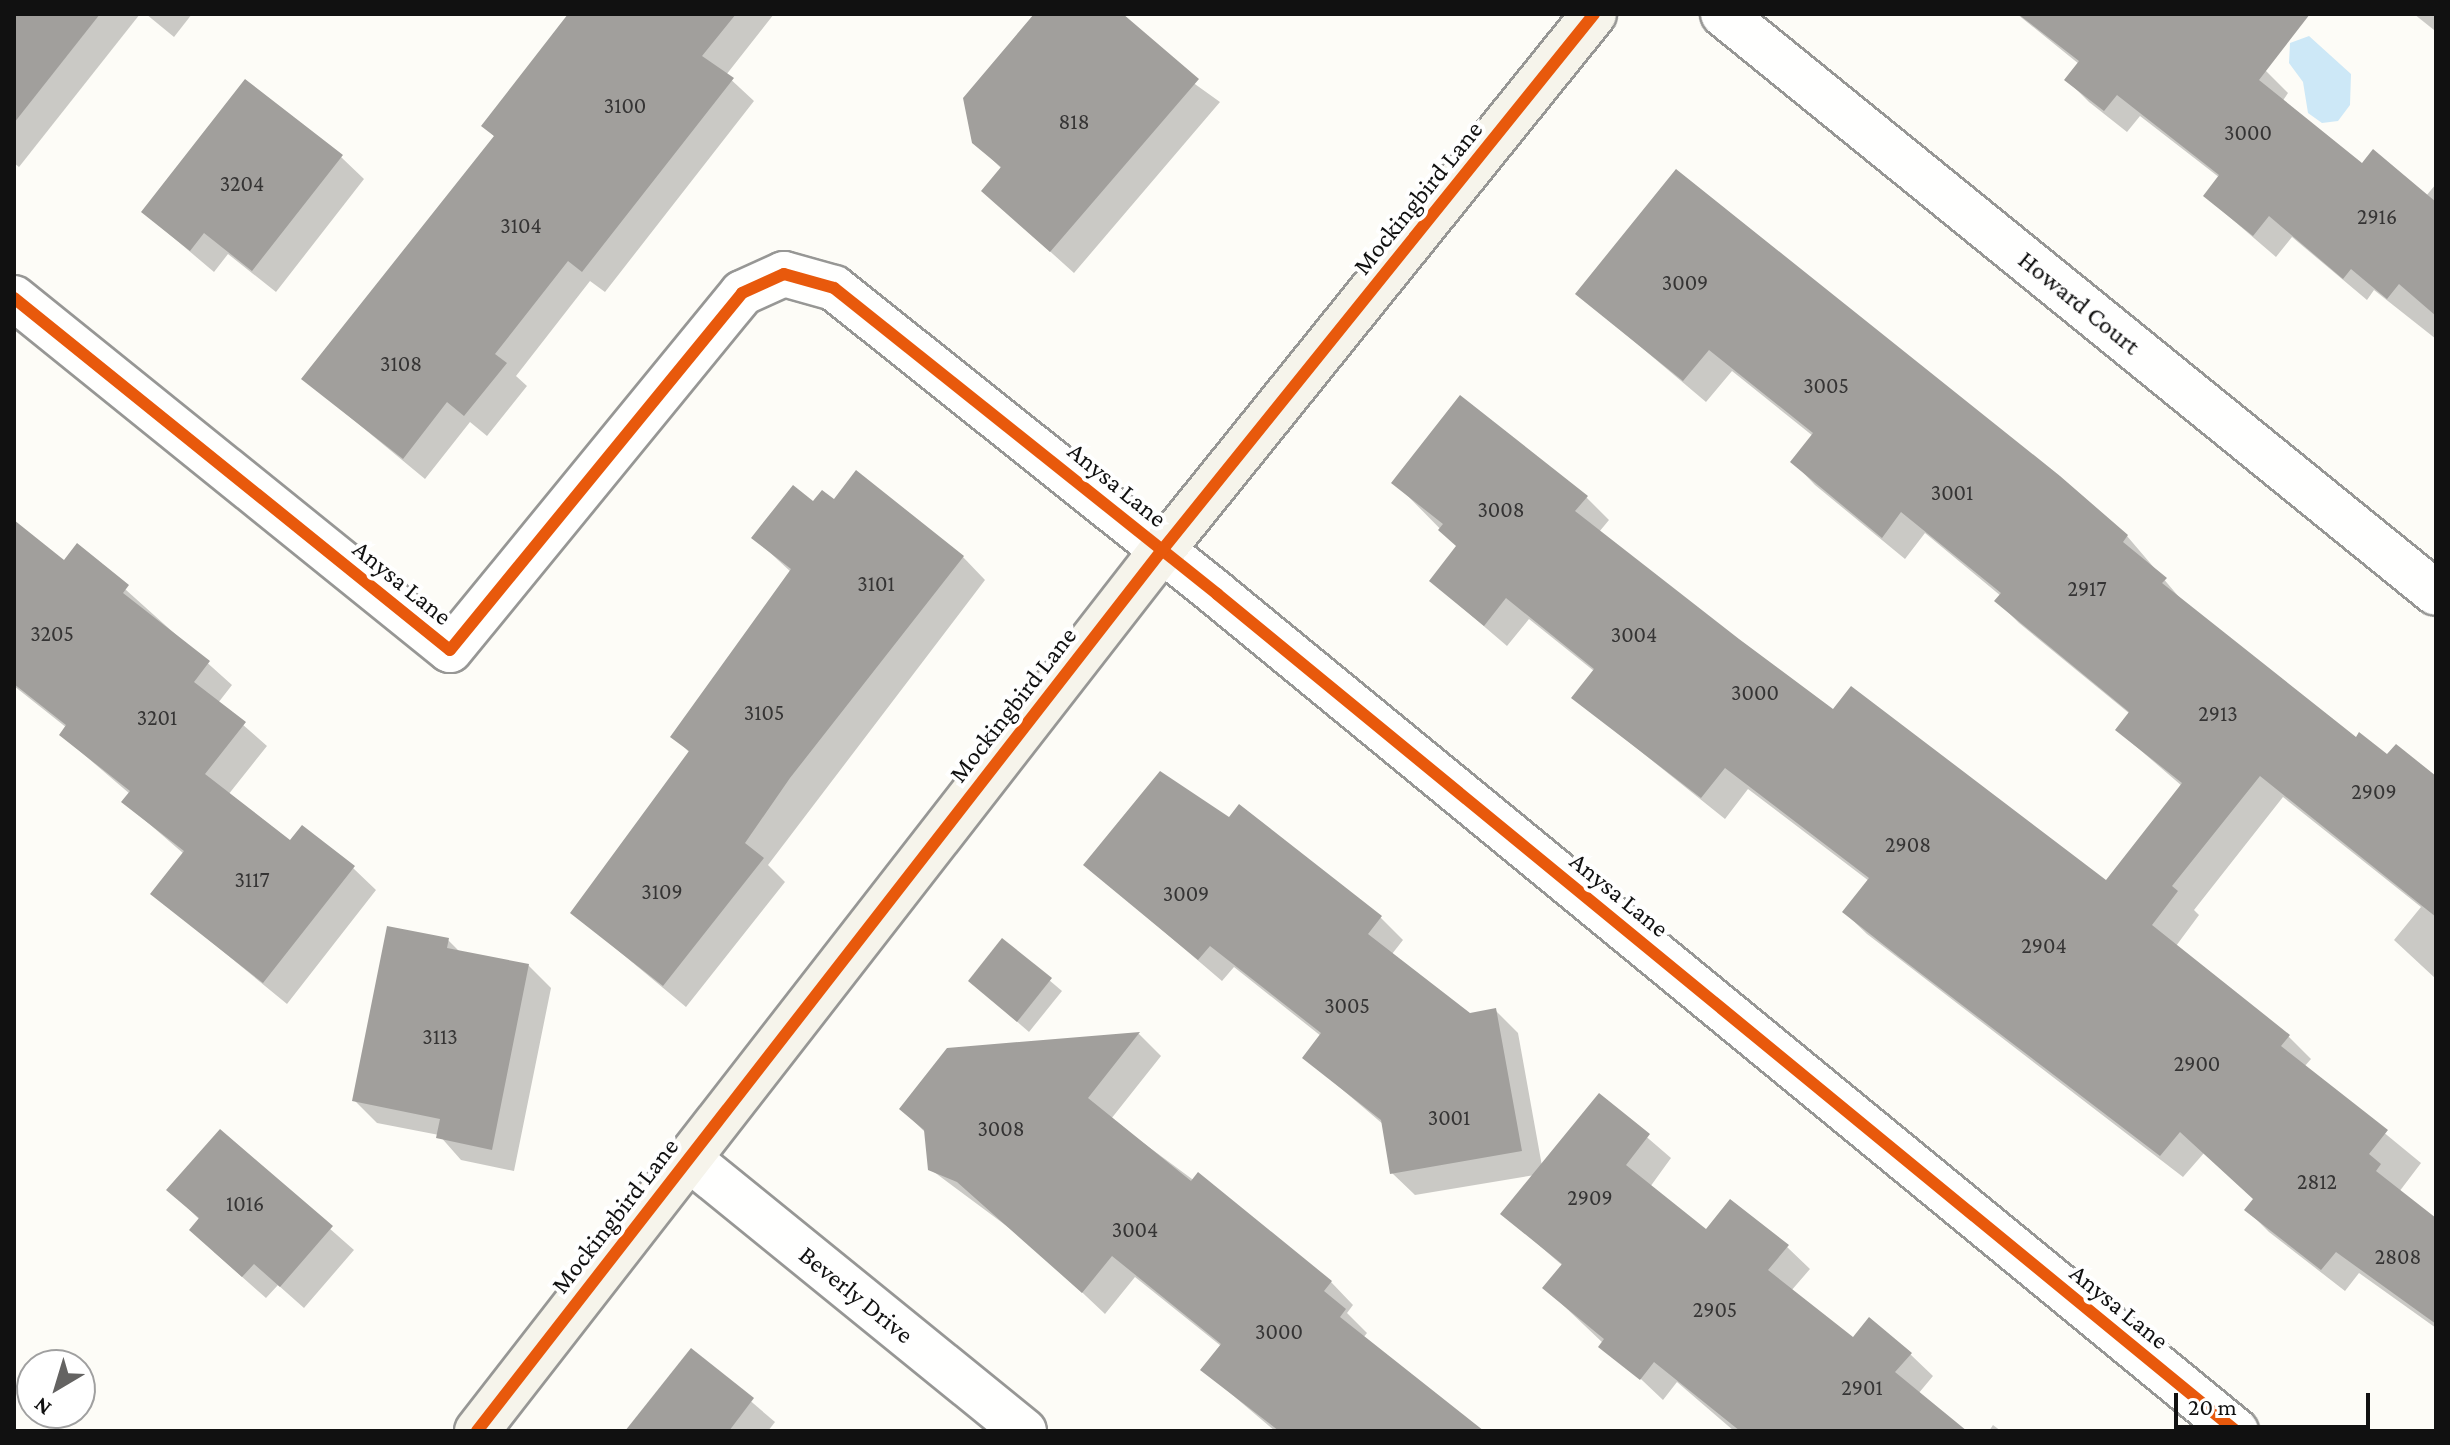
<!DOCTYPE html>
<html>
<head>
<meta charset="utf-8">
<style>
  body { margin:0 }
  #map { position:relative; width:2450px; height:1445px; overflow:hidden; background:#fdfcf7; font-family:"Crimson Pro",serif }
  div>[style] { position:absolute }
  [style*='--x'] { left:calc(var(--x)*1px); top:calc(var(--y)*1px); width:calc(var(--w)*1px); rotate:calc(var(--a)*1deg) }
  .water>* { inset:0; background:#cde8f7 }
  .shadow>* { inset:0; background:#0003 }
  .building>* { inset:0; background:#a19f9c }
  .roads { filter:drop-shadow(2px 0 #979795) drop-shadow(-2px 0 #979795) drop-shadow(0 2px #979795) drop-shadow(0 -2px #979795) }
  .street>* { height:44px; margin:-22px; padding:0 22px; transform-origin:22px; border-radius:22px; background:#fffffe }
  .secondary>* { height:44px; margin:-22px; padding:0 22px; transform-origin:22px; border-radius:22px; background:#f6f4eb }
  .cycleway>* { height:12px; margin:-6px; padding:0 6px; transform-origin:6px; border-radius:6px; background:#e8590c }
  span { translate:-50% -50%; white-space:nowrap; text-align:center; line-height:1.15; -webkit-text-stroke:8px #fff; paint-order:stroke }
  .number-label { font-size:22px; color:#353434 }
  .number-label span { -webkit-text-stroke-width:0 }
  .street-label { font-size:26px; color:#111 }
  .frame { position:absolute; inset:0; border:16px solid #111; pointer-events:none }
  .north { position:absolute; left:16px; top:1349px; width:80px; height:80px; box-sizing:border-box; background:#fff; border:2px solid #a0a0a0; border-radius:50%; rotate:218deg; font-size:22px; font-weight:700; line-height:32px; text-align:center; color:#111 }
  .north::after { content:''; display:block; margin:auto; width:28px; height:36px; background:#646362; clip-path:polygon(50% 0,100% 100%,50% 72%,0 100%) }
  .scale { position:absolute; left:2174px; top:1393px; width:196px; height:36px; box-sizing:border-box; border:4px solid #111; border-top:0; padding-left:10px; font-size:24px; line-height:28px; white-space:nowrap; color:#111; -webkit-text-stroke:6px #fff; paint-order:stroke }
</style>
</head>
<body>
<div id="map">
  <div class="water">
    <div style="clip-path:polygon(2309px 36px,2351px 74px,2350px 105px,2338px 121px,2322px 123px,2308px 113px,2303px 82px,2289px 63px,2290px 43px)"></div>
  </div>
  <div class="shadow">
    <div style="clip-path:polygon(14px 14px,140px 14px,19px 167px,14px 163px)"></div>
    <div style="clip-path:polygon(146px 14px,192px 14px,174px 37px)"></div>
    <div style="clip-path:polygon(570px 14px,774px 14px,726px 75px,754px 101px,605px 292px,590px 281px,516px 376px,527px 386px,487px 436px,470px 422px,425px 479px,304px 379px,495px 137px,483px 125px)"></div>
    <div style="clip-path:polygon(1037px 14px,1097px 14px,1220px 102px,1074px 273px,983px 191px,1002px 169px,974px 142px)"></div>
    <div style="clip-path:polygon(2017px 14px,2193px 14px,2266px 71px,2288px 93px,2282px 102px,2362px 166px,2426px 196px,2436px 184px,2436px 339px,2374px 290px,2367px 300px,2292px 237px,2276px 257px,2205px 196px,2220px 178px,2140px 116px,2127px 132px,2089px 102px,2067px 80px,2079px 64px)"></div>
    <div style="clip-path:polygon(2414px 14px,2436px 14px,2436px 27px,2434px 30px)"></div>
    <div style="clip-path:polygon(341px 157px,364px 179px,276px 292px,228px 254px,214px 272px,143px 212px)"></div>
    <div style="clip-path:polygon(1676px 172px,2127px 536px,2185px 604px,2356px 740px,2436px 779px,2436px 979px,2394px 940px,2421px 907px,2283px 797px,2194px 910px,2199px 915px,2176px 946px,2288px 1036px,2311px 1059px,2304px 1067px,2421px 1163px,2399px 1192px,2436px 1220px,2436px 1328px,2359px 1273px,2345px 1291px,2269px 1232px,2247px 1210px,2255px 1200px,2204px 1153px,2183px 1177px,1867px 934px,1844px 912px,1869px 881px,1748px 789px,1725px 819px,1574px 698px,1594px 671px,1529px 619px,1507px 646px,1431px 581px,1458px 547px,1394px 482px,1586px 497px,1609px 520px,1599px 532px,1833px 712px,2106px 883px,2182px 786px,2117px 730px,2130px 714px,2019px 623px,1997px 601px,2001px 596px,1925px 533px,1905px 559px,1815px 485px,1793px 462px,1813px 436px,1732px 371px,1706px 402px,1578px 294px)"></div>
    <div style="clip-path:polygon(834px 502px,963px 557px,985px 580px,768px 865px,785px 882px,686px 1007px,573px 913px,690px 753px,673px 736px,791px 572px,754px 538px,814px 504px)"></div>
    <div style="clip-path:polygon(14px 523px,64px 563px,77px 546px,232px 685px,218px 703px,267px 746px,228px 795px,290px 843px,353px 868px,376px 890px,287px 1004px,153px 894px,184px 854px,124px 802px,130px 794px,61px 735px,67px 728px,14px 686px)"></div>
    <div style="clip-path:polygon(1240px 807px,1381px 918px,1403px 940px,1392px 954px,1469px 1015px,1495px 1010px,1518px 1033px,1542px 1166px,1599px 1096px,1671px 1158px,1650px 1187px,1706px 1232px,1787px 1247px,1810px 1269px,1791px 1291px,1853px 1339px,1910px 1354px,1933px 1376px,1918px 1394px,1964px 1431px,1734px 1431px,1677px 1382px,1663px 1400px,1545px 1288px,1563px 1266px,1503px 1214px,1535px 1175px,1415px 1195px,1392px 1173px,1384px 1125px,1304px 1057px,1321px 1036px,1234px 967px,1222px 981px,1086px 865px,1230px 819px)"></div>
    <div style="clip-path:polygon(448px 940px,460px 952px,528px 965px,551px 988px,514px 1171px,461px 1160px,439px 1135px,377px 1123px,354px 1100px)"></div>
    <div style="clip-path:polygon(1003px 941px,1062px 991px,1029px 1032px,970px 981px)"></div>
    <div style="clip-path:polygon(1139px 1034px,1161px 1056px,1111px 1119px,1331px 1282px,1353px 1305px,1347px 1313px,1367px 1333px,1363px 1338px,1481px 1431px,1275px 1431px,1203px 1370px,1221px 1346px,1135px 1277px,1105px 1314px,1032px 1245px,930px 1169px,927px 1134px,901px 1109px,948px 1050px)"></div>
    <div style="clip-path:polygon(220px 1132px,354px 1250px,304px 1308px,278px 1285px,266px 1298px,214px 1252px,200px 1220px,169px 1190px)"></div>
    <div style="clip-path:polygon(692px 1351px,775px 1422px,768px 1431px,628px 1431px)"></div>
    <div style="clip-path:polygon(1993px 1425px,2001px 1431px,1989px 1431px)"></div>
  </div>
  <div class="building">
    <div style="clip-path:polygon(14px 14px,100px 14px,14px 123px)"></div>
    <div style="clip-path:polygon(568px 14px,736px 14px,702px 56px,734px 78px,582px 272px,568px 261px,495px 354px,507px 363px,464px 416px,447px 402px,403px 459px,301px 379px,494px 136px,481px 126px)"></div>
    <div style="clip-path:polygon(1034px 14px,1123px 14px,1199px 79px,1050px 252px,981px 191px,1001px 167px,972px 143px,963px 98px)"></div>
    <div style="clip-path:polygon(2018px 14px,2310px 14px,2259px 80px,2362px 163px,2373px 149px,2436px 202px,2436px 316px,2399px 284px,2387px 299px,2351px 269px,2343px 279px,2269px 216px,2253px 236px,2203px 196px,2219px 175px,2117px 95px,2104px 111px,2064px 80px,2079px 61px)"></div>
    <div style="clip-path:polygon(245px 79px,343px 155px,252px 271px,204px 233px,190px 251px,141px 212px)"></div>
    <div style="clip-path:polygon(1676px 169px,2060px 476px,2128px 535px,2123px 542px,2167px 578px,2162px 583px,2356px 737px,2359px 732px,2387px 754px,2396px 744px,2436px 776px,2436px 917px,2260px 776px,2172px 886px,2178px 891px,2152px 925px,2290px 1035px,2281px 1046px,2388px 1130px,2369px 1154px,2381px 1164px,2376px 1171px,2436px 1218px,2436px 1324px,2336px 1252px,2321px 1270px,2244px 1210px,2253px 1199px,2180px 1132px,2160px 1156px,1898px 956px,1842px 912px,1869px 878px,1725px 768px,1701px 798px,1631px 744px,1571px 698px,1594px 669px,1506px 598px,1484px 626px,1429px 581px,1456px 546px,1438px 530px,1443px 524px,1391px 483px,1460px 395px,1588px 496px,1575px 511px,1739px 639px,1833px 709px,1851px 686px,2106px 880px,2182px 783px,2115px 730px,2129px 712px,1994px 601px,2001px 593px,1901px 512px,1882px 538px,1790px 462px,1813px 433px,1709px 350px,1683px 381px,1575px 294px)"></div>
    <div style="clip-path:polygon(856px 470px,964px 556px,790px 778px,745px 843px,764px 858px,663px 986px,570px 913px,689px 751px,670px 737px,791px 569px,751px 538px,793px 485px,813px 501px,822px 490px,834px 499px)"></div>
    <div style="clip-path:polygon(14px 520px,64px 560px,77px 543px,129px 585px,123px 593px,210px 661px,194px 682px,246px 722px,205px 774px,290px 840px,302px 825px,355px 866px,263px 983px,150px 894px,184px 851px,121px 802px,130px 791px,59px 735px,66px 725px,14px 684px)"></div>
    <div style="clip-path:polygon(1160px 771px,1229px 817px,1239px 804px,1382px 916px,1368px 934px,1470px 1013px,1496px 1008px,1522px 1151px,1390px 1174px,1381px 1120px,1302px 1058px,1321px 1033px,1210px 946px,1198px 960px,1083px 865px)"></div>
    <div style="clip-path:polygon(387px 926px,449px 938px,447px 948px,529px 964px,492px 1150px,436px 1138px,440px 1119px,352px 1101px)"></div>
    <div style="clip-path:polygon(1002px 938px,1052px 978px,1017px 1022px,968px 981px)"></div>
    <div style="clip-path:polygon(1140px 1032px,1088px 1098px,1191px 1181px,1198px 1172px,1332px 1281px,1324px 1291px,1346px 1309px,1340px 1317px,1484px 1431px,1279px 1431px,1200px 1370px,1221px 1344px,1112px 1256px,1082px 1293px,957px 1182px,928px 1170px,924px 1130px,899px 1109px,947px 1048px)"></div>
    <div style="clip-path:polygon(1599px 1093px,1650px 1134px,1626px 1165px,1706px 1229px,1730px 1199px,1789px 1245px,1768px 1270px,1853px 1337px,1869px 1317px,1912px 1353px,1895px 1372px,1967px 1431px,1740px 1431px,1654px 1362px,1640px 1380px,1598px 1347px,1604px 1339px,1542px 1288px,1562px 1264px,1500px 1214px)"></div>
    <div style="clip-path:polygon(220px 1129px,333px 1226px,280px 1287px,254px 1264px,242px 1277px,189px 1230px,199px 1218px,166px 1190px)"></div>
    <div style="clip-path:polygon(691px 1348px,754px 1398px,729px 1431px,625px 1431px)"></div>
  </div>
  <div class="roads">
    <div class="street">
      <div style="--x:1723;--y:14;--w:918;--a:39.08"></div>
      <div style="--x:14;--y:298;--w:560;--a:38.92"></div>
      <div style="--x:450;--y:650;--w:461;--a:-50.7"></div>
      <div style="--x:742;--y:293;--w:46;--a:-24.3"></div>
      <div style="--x:784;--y:274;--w:52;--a:15.6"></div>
      <div style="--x:834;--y:288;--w:490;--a:38.6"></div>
      <div style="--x:1217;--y:594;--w:1319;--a:39.4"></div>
      <div style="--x:688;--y:1158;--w:433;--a:39.1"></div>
    </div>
    <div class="secondary">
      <div style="--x:477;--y:1431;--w:1117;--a:-52.13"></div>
      <div style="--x:1163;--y:549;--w:687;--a:-51.14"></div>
    </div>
  </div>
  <div class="cycleway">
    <div style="--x:14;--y:298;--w:560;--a:38.92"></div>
    <div style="--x:450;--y:650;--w:461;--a:-50.7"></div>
    <div style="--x:742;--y:293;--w:46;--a:-24.3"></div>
    <div style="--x:784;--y:274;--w:52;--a:15.6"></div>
    <div style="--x:834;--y:288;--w:490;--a:38.6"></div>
    <div style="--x:1217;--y:594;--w:1319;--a:39.4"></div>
    <div style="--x:477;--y:1431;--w:1117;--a:-52.13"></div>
    <div style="--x:1163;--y:549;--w:687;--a:-51.14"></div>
  </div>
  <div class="number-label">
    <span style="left:625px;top:106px">3100</span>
    <span style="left:1074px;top:122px">818</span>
    <span style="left:2248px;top:133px">3000</span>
    <span style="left:242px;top:184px">3204</span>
    <span style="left:2377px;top:217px">2916</span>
    <span style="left:521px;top:226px">3104</span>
    <span style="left:1685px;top:283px">3009</span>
    <span style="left:401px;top:364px">3108</span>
    <span style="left:1826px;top:386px">3005</span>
    <span style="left:1952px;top:493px">3001</span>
    <span style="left:1501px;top:510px">3008</span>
    <span style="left:876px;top:584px">3101</span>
    <span style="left:2087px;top:589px">2917</span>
    <span style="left:52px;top:634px">3205</span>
    <span style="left:1634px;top:635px">3004</span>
    <span style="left:1755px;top:693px">3000</span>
    <span style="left:764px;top:713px">3105</span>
    <span style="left:2218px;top:714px">2913</span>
    <span style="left:157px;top:718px">3201</span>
    <span style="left:2374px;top:792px">2909</span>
    <span style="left:1908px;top:845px">2908</span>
    <span style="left:252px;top:880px">3117</span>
    <span style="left:662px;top:892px">3109</span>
    <span style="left:1186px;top:894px">3009</span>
    <span style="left:2044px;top:946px">2904</span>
    <span style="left:1347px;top:1006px">3005</span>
    <span style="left:440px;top:1037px">3113</span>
    <span style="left:2197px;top:1064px">2900</span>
    <span style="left:1449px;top:1118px">3001</span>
    <span style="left:1001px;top:1129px">3008</span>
    <span style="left:2317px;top:1182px">2812</span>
    <span style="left:1590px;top:1198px">2909</span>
    <span style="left:245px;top:1204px">1016</span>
    <span style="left:1135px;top:1230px">3004</span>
    <span style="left:2398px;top:1257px">2808</span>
    <span style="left:1715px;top:1310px">2905</span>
    <span style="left:1279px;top:1332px">3000</span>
    <span style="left:1862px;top:1388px">2901</span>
  </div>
  <div class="street-label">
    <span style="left:1418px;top:198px;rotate:-51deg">Mockingbird Lane</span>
    <span style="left:2079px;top:303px;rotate:39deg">Howard Court</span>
    <span style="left:1117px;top:485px;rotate:39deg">Anysa Lane</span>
    <span style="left:402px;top:583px;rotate:39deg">Anysa Lane</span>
    <span style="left:1013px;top:705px;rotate:-52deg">Mockingbird Lane</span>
    <span style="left:1619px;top:895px;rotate:39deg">Anysa Lane</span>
    <span style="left:615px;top:1216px;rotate:-52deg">Mockingbird Lane</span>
    <span style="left:856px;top:1295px;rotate:39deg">Beverly Drive</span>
    <span style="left:2119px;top:1307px;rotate:39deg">Anysa Lane</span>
  </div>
  <div class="frame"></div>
  <div class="north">N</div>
  <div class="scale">20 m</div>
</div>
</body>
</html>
